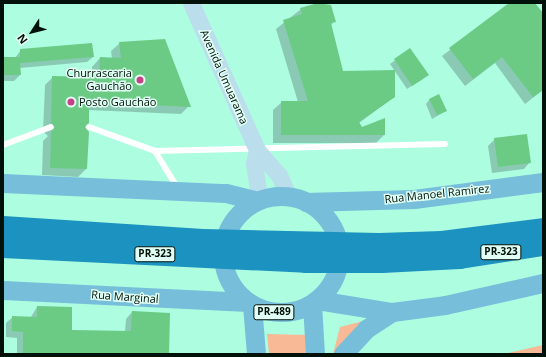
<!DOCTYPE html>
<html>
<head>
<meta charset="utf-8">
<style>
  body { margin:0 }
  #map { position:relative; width:546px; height:357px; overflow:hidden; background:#adfde1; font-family:"Open Sans",sans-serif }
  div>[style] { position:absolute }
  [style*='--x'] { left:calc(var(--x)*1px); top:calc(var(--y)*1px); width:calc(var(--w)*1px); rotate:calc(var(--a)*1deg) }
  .green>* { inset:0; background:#f7b996 }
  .shadow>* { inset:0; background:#0003 }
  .building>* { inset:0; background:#6bcb85 }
  .lane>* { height:6px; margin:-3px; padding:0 3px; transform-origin:3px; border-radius:3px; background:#fff }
  .secondary>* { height:17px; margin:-8.5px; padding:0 8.5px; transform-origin:8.5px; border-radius:8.5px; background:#bbdeec }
  .primary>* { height:19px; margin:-9.5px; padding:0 9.5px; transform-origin:9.5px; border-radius:9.5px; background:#76bed9 }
  .primary>.ring { margin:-9.5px; padding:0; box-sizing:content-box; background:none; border:19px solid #76bed9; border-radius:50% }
  .highway>* { height:22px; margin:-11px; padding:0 11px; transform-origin:11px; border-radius:11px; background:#1b92c0 }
  .dots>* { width:11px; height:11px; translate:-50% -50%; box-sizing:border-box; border:2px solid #e1fff4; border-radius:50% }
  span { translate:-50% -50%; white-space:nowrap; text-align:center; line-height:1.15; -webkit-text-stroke:3px #e1fff4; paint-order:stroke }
  .shield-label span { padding:1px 3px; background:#e1fff4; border:1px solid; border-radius:3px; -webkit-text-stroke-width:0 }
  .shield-label { font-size:10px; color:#00110a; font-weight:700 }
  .poi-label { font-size:11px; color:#00110a }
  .right { translate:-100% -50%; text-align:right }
  .left { translate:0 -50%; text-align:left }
  .street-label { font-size:11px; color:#00110a }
  .frame { position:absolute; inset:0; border:4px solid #00110a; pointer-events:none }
  .north { position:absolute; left:12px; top:12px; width:40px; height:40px; -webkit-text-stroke:3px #e1fff4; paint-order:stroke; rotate:234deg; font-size:11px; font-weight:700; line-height:16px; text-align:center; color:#00110a }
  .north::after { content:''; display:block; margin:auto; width:14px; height:18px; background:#00110a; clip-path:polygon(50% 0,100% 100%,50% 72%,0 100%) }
</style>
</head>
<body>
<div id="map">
  <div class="green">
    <div style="clip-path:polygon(367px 320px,336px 354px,333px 354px,340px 327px)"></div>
    <div style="clip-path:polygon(267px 334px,309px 335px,309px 354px,269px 354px)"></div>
    <div style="clip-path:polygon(543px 345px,543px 354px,504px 354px)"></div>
  </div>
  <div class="shadow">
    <div style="clip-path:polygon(323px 3px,335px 21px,331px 25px,342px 72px,394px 97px,359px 123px,362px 129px,384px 135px,376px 143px,273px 143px,273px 110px,282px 102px,298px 102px,276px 29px,301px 9px)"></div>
    <div style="clip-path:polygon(511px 3px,534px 3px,543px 14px,543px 90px,525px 104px,495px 63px,465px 86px,442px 56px)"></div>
    <div style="clip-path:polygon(120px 43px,189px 106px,181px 114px,88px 110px,83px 127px,86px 169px,78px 177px,42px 175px,43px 141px,48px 136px,43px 131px,45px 85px,53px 77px,92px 78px,92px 67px,100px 58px,112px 59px,111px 51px)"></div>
    <div style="clip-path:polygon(410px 49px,423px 79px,407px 89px,390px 64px)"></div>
    <div style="clip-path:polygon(21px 50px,93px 57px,87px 62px,20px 68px,20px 75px,14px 81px,3px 81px,3px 58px,15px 58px)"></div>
    <div style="clip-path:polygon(430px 99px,446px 111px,432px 119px,426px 104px)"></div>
    <div style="clip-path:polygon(495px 139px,530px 162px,524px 169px,492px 173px,488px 146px)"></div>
    <div style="clip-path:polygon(37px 307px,70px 331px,125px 332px,126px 319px,132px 312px,168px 354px,17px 354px,17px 338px,6px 337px,6px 323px,13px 317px,31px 317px)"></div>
  </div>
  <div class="building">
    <div style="clip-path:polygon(318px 3px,331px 5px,336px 22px,331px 23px,343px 71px,395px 70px,395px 97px,359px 122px,362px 127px,385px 118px,385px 135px,281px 135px,281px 101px,308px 101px,283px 20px,302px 14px,300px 8px)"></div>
    <div style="clip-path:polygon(509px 3px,535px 3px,543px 13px,543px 90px,533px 97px,502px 57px,473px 79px,449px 48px)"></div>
    <div style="clip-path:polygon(165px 39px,191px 107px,89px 102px,89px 123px,85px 127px,89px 132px,87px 169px,50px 168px,51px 132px,55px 127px,51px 123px,52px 76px,99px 77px,100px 57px,121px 58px,119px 42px)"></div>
    <div style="clip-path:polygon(92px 43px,94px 57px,20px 63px,21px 75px,3px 75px,3px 57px,20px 57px,20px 49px)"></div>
    <div style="clip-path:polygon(410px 48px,429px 75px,412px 86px,394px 59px)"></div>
    <div style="clip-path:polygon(439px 94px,447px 111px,437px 115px,429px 99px)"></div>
    <div style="clip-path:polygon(527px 134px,531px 163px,498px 167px,494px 138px)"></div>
    <div style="clip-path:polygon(37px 306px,72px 307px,72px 330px,131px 331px,132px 311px,170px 313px,169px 354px,23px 354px,23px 332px,12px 331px,12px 316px,37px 317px)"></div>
  </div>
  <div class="lane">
    <div style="--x:89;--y:127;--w:70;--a:20"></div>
    <div style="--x:155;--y:151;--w:290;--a:-1.4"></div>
    <div style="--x:3;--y:145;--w:51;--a:-20.6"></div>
    <div style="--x:155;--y:151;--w:42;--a:58.6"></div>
  </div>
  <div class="secondary">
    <div style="--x:191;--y:3;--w:161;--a:65.8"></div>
    <div style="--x:257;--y:150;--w:33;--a:49"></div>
    <div style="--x:279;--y:175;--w:24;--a:66"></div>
    <div style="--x:257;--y:150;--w:14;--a:102"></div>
    <div style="--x:254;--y:164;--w:36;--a:81"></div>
  </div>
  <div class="primary">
    <div style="--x:3;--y:183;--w:223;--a:2.6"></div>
    <div style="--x:226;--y:193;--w:32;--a:14"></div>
    <div class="ring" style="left:223px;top:196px;width:97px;height:97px"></div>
    <div style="--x:306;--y:202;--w:108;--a:-1.6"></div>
    <div style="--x:414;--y:199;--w:130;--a:-7.5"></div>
    <div style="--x:3;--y:290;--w:245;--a:2.8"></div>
    <div style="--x:317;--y:300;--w:76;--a:9.1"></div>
    <div style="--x:392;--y:312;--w:53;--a:-7.5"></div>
    <div style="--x:445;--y:305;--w:100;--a:-12.7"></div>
    <div style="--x:312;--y:304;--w:50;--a:86.6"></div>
    <div style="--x:252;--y:305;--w:49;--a:85.3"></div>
    <div style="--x:343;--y:354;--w:34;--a:-47"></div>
    <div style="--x:366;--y:329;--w:31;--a:-33"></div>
  </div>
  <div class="highway">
    <div style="--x:3;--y:227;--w:200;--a:3.7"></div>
    <div style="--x:203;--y:240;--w:176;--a:1.3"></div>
    <div style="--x:379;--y:244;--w:63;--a:-1.8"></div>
    <div style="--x:442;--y:242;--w:102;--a:-7.3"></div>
    <div style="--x:3;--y:247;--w:303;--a:2.8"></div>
    <div style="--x:306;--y:262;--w:76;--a:0"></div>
    <div style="--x:382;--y:262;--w:78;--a:-2.9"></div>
    <div style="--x:460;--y:258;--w:84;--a:-8.9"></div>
  </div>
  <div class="dots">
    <div style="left:140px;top:80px;background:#c54289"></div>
    <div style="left:71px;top:102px;background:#c54289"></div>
  </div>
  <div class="shield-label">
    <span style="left:501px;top:252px">PR-323</span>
    <span style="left:155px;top:254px">PR-323</span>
    <span style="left:274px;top:312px">PR-489</span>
  </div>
  <div class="poi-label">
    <span class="right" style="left:132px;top:80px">Churrascaria<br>Gauchão</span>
    <span class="left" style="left:79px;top:102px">Posto Gauchão</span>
  </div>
  <div class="street-label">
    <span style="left:224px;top:77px;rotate:66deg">Avenida Umuarama</span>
    <span style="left:437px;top:194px;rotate:-6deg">Rua Manoel Ramirez</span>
    <span style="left:125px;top:297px;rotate:4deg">Rua Marginal</span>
  </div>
  <div class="frame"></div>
  <div class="north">N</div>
</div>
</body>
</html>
